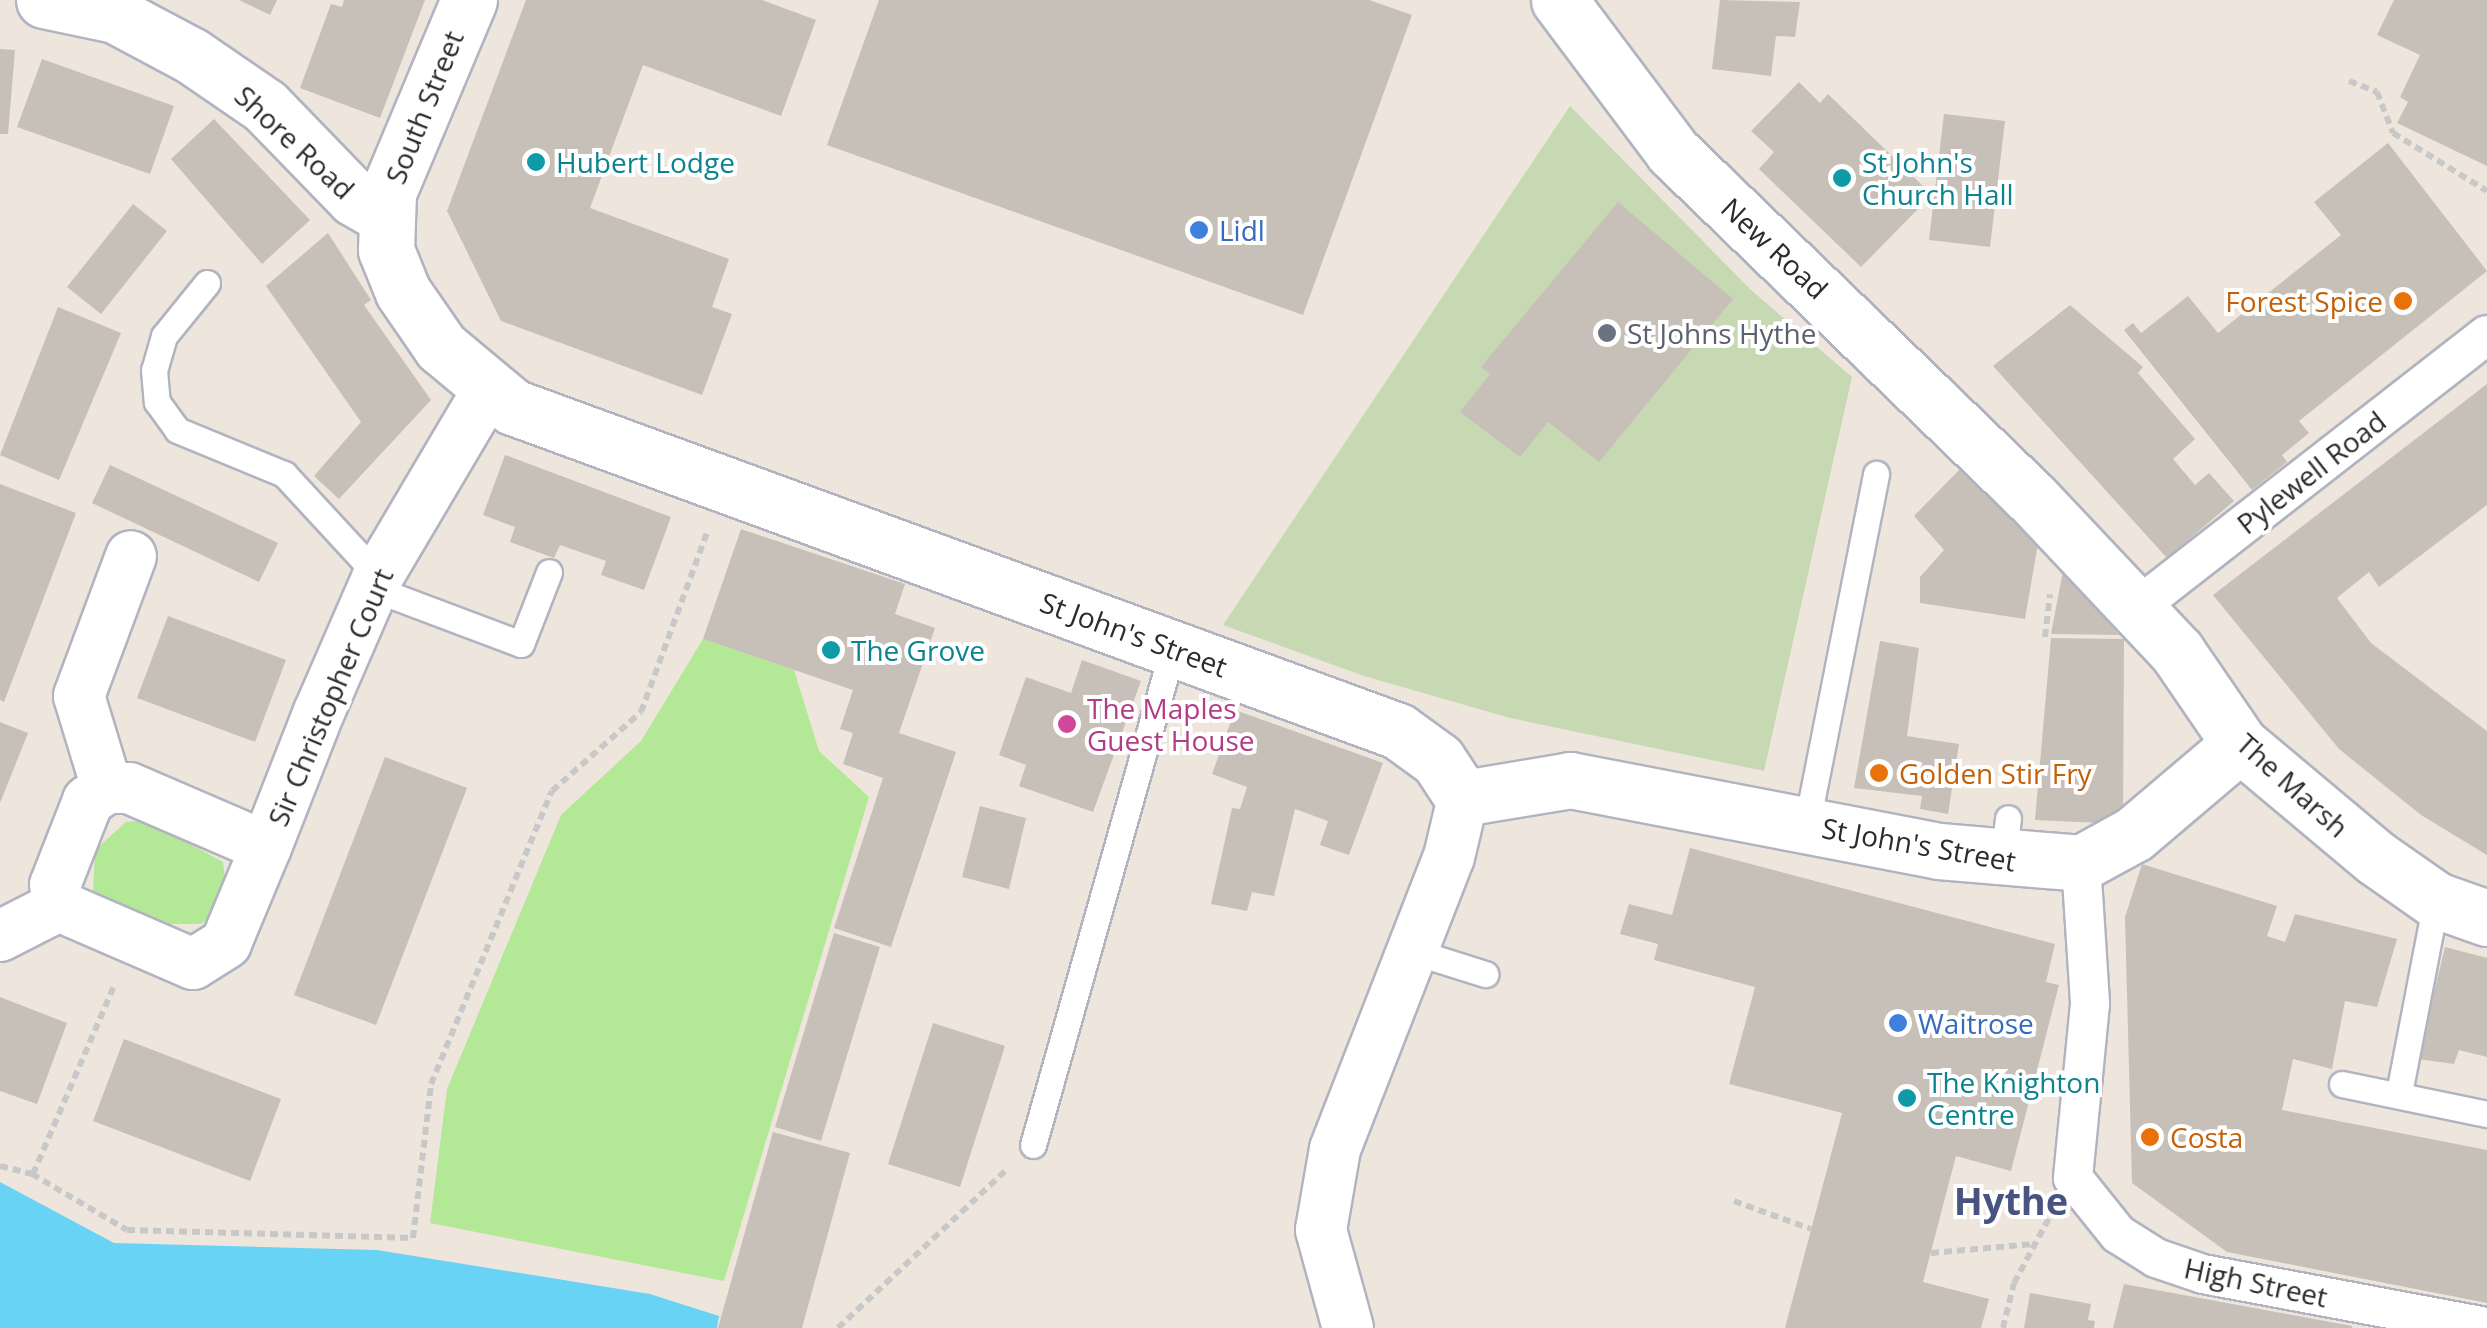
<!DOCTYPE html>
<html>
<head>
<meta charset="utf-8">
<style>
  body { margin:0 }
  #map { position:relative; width:2487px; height:1328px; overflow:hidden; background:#eee6dd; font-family:"Open Sans",sans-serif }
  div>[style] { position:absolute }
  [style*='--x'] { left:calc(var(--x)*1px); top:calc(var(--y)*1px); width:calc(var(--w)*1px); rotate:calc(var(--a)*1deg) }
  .green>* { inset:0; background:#b3e896 }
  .cemetery>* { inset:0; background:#c6d9b3 }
  .water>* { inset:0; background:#69d3f6 }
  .building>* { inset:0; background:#c6c0b8 }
  .path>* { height:6px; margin-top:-3px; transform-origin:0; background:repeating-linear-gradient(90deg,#c8c8c8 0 8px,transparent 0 13px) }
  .roads { filter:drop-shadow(2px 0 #b1b4c0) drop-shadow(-2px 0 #b1b4c0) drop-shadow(0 2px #b1b4c0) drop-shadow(0 -2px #b1b4c0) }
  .service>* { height:25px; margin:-12.5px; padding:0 12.5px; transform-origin:12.5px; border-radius:12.5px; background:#fff }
  .pedestrian>* { height:38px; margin:-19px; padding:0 19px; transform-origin:19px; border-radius:19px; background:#fff }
  .minor>* { height:50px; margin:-25px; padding:0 25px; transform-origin:25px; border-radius:25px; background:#fff }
  .tertiary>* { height:55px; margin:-27.5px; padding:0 27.5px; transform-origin:27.5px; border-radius:27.5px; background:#fff }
  .dots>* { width:28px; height:28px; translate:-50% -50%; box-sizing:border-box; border:5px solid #fff; border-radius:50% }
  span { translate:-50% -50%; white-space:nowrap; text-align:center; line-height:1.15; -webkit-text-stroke:8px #fff; paint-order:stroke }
  .street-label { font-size:28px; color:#2b2b2b }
  .culture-label { font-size:28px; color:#0d838f }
  .left { translate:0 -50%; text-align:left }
  .shop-label { font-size:28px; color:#366cbe }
  .food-label { font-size:28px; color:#c56008 }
  .right { translate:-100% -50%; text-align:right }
  .worship-label { font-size:28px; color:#5b616d }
  .hotel-label { font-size:28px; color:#b23c85 }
  .district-label { font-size:38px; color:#485380; font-weight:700 }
</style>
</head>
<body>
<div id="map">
  <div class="green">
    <div style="clip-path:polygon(703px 639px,794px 670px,819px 751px,869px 797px,724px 1281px,430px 1223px,447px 1089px,561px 815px,641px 741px)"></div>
    <div style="clip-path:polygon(146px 820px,223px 862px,226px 890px,218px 911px,201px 924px,151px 924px,93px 893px,95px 850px,126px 822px)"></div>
  </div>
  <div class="cemetery">
    <div style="clip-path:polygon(1570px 106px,1750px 289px,1852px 377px,1764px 771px,1510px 718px,1364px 676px,1223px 625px)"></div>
  </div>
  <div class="water">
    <div style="clip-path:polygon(0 1182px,114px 1243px,377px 1250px,650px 1294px,719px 1316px,717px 1328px,0 1328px)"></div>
  </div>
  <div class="building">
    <div style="clip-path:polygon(239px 0,277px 0,270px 15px)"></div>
    <div style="clip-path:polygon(344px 0,425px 0,380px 118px,300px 88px,331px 4px,342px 7px)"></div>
    <div style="clip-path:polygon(526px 0,762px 0,816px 20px,781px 116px,643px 65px,590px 208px,729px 259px,712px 307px,732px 314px,702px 395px,501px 321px,447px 211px)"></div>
    <div style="clip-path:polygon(879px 0,1369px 0,1412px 15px,1303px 315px,827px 145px)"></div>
    <div style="clip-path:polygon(1720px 0,1800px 2px,1795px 37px,1776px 36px,1771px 76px,1712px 69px)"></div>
    <div style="clip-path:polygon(2394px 0,2487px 0,2487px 166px,2397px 123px,2408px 102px,2400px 97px,2420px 55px,2377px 35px)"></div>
    <div style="clip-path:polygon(0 49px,15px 50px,8px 134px,0 134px)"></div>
    <div style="clip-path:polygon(42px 59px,174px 106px,150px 174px,17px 127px)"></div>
    <div style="clip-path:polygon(1799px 82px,1820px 103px,1828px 94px,1924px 187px,1912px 199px,1920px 207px,1861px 267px,1759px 169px,1774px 152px,1751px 131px)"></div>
    <div style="clip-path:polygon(1944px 114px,2005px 121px,1990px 247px,1929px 240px)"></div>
    <div style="clip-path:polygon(214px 119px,310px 220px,262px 264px,171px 159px)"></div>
    <div style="clip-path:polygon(2388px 143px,2487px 271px,2299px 421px,2309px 433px,2282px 455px,2287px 462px,2252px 490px,2124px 330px,2133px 323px,2141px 333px,2188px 296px,2218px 333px,2341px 235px,2314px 202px)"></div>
    <div style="clip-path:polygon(1618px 202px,1733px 299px,1599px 462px,1548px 422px,1520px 457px,1460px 412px,1490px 374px,1481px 367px)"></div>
    <div style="clip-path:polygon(133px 204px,167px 231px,101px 314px,67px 287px)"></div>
    <div style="clip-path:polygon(328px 233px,371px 300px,364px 305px,431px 400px,339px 499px,314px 476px,361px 422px,266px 286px)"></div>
    <div style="clip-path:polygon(2070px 305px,2143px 367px,2138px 373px,2195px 439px,2173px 459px,2195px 485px,2209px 473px,2234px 501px,2167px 558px,1993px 366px)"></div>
    <div style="clip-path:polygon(58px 307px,121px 333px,59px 480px,0 455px)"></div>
    <div style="clip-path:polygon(2487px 384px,2487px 505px,2379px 587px,2369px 572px,2337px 598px,2371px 643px,2487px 731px,2487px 855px,2421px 815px,2339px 749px,2213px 595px)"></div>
    <div style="clip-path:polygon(505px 455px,671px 517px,644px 590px,601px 575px,606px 561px,560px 545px,554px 558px,510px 542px,515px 527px,483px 515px)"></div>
    <div style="clip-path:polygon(110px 465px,278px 543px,259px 582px,92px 503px)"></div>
    <div style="clip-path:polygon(1964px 465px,2039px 538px,2025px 619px,1920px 603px,1920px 577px,1944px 550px,1914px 516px)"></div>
    <div style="clip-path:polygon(0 484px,76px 513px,4px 702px,0 700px)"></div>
    <div style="clip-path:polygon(741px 529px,905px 584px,895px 614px,935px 628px,899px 733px,956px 752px,891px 947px,834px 928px,883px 778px,843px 764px,853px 733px,840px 729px,853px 690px,703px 639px)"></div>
    <div style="clip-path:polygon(2063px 571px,2119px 635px,2051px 634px)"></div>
    <div style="clip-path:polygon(168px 616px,286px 660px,255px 742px,137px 698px)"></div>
    <div style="clip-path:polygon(2051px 638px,2124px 639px,2123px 824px,2035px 820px)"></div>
    <div style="clip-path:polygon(1880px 641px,1919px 648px,1907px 736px,1959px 744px,1948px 814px,1920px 809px,1922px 796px,1854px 788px)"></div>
    <div style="clip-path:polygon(1082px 660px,1141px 681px,1093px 812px,1019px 786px,1026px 765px,999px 755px,1026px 677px,1071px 693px)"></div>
    <div style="clip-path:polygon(1235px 710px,1383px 763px,1349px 855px,1320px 845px,1328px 821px,1295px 809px,1274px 896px,1252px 892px,1247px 911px,1211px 904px,1232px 808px,1240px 809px,1247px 787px,1212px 774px)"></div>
    <div style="clip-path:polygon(0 722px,28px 733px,0 803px)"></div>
    <div style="clip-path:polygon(385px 757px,467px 788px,376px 1025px,294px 995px)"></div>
    <div style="clip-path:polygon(980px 806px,1026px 818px,1009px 889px,962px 877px)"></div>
    <div style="clip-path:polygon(1690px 848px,2055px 944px,2046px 982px,2059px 985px,2011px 1171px,1956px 1156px,1923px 1282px,1989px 1299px,1981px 1328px,1785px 1328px,1842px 1113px,1729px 1084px,1755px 987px,1654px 960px,1658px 944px,1620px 934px,1629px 904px,1672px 915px)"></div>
    <div style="clip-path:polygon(2142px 864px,2277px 906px,2267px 936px,2285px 942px,2295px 914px,2397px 939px,2377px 1007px,2345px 1001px,2332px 1069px,2293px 1059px,2282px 1110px,2487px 1150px,2487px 1303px,2227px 1252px,2132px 1183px,2125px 917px)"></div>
    <div style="clip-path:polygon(834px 933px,880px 947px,821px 1141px,775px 1127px)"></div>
    <div style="clip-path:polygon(2445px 947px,2487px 958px,2487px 1057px,2459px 1050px,2454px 1064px,2418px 1059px)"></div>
    <div style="clip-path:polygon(0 997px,67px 1023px,37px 1104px,0 1091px)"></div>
    <div style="clip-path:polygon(933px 1023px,1005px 1046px,960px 1187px,888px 1164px)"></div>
    <div style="clip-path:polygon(124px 1039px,281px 1099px,250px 1181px,93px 1121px)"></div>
    <div style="clip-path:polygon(773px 1132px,850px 1153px,802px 1328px,718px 1328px)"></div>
    <div style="clip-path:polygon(2124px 1284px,2352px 1326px,2352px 1328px,2113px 1328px)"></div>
    <div style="clip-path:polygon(2030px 1293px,2091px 1304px,2088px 1320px,2095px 1321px,2094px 1328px,2024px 1328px)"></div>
  </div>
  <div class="path">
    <div style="--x:2349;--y:81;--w:30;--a:21"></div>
    <div style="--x:2377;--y:92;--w:44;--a:68.7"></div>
    <div style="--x:2393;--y:133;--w:110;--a:31.7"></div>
    <div style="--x:2045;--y:637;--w:43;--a:-83.4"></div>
    <div style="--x:0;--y:1166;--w:33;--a:14"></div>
    <div style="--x:32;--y:1174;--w:110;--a:30.5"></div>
    <div style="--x:127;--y:1230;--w:286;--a:1.6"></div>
    <div style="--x:413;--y:1238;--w:155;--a:-83.3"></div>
    <div style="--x:431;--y:1084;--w:317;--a:-67.6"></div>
    <div style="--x:552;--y:791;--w:119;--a:-41.6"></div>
    <div style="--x:641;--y:712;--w:191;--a:-69.8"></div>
    <div style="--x:33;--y:1174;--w:207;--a:-66.7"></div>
    <div style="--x:1734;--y:1201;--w:82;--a:20"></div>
    <div style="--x:1931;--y:1253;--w:103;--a:-5"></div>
    <div style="--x:838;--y:1328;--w:231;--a:-43.2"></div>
    <div style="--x:2003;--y:1328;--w:46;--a:-76.3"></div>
    <div style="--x:2014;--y:1283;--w:74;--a:-61.7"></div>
  </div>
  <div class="roads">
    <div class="service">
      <div style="--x:207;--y:283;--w:68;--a:129.1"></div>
      <div style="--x:164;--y:336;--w:35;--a:106"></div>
      <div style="--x:154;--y:370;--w:32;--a:85"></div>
      <div style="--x:157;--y:402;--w:34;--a:54"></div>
      <div style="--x:177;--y:430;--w:116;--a:22.4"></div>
      <div style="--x:284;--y:474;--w:139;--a:47.3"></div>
      <div style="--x:372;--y:588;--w:159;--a:20.6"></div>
      <div style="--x:521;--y:644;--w:77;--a:-68.7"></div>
      <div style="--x:1807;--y:823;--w:356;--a:-78.8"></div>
      <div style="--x:2003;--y:859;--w:41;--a:-83"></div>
      <div style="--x:1412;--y:951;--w:77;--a:17.5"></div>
      <div style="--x:2342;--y:1084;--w:148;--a:11.7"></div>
      <div style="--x:2399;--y:1093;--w:197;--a:-79.1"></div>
      <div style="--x:1033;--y:1145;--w:516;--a:-74.27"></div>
    </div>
    <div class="pedestrian">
      <div style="--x:2135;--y:609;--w:446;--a:-37.9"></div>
      <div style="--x:2081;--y:863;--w:141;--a:86.3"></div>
      <div style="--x:2090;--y:1004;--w:175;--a:95.6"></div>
      <div style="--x:2073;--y:1178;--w:72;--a:51.2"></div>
      <div style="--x:2118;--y:1234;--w:45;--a:32.3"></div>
      <div style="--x:2156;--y:1258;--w:50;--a:18.8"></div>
      <div style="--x:2203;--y:1274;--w:289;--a:10.6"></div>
    </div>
    <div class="minor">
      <div style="--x:107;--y:788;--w:96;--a:-106.9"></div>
      <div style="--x:79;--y:696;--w:149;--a:-69.6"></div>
      <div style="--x:266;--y:847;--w:149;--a:-156.7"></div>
      <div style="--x:129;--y:788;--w:22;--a:180"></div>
      <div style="--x:107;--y:788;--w:23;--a:146"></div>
      <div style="--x:88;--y:801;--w:90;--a:111.4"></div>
      <div style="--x:55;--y:885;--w:21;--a:79"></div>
      <div style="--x:59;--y:906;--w:146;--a:23.4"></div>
      <div style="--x:193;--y:964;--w:39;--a:-32"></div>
      <div style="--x:226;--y:943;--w:104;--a:-67.4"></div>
      <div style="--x:266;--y:847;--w:145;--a:-68.6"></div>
      <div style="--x:319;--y:712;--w:148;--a:-66.5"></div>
      <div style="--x:378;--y:576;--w:214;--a:-59.4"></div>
      <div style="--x:0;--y:936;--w:66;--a:-27"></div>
      <div style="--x:1348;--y:1328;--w:102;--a:-105.4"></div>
      <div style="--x:1321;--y:1230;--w:82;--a:-80.2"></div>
      <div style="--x:1335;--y:1149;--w:313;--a:-68.7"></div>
      <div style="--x:1449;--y:857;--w:61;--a:-76.7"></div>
    </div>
    <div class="tertiary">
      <div style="--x:44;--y:0;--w:73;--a:11.9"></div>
      <div style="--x:115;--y:15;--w:87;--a:28"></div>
      <div style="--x:192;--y:56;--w:88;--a:34.4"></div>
      <div style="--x:265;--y:106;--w:128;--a:45.9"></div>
      <div style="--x:354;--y:198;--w:34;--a:30"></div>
      <div style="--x:469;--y:0;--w:209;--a:112.8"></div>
      <div style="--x:388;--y:193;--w:57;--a:92"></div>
      <div style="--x:386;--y:250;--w:45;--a:68"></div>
      <div style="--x:403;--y:292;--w:67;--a:55.4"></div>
      <div style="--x:441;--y:347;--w:94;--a:39.8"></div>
      <div style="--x:513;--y:407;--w:942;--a:20.11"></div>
      <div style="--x:1398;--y:731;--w:49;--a:35.9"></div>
      <div style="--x:1438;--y:760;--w:45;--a:56.7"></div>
      <div style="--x:1463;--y:798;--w:109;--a:-9.5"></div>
      <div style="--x:1570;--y:780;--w:376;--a:10.9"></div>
      <div style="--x:1939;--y:851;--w:143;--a:4.8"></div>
      <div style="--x:2081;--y:863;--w:60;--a:-28.7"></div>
      <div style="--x:2134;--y:834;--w:139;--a:-40.3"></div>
      <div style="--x:1559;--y:0;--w:190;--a:53.1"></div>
      <div style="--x:1673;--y:152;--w:500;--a:43.95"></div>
      <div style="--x:2033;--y:499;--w:210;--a:46.7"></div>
      <div style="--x:2177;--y:652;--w:112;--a:55.6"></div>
      <div style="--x:2240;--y:744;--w:177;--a:40"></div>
      <div style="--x:2376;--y:858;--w:73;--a:35"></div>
      <div style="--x:2436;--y:900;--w:54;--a:19.4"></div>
    </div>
  </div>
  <div class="dots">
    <div style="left:536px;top:162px;background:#0f9aa8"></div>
    <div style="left:1842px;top:178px;background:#0f9aa8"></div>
    <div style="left:1199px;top:230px;background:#3f7fe0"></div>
    <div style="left:2403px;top:301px;background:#e8710a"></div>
    <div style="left:1607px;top:333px;background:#6b7280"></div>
    <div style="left:831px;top:650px;background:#0f9aa8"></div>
    <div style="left:1067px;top:724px;background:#d1479c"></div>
    <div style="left:1879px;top:773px;background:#e8710a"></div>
    <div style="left:1898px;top:1023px;background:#3f7fe0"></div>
    <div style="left:1907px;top:1098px;background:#0f9aa8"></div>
    <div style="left:2150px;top:1137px;background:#e8710a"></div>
  </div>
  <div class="street-label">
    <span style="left:424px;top:107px;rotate:-68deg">South Street</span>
    <span style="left:295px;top:142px;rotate:43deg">Shore Road</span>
    <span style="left:1775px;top:248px;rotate:43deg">New Road</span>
    <span style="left:2311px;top:472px;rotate:-38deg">Pylewell Road</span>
    <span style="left:1134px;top:634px;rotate:20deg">St John's Street</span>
    <span style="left:330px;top:697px;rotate:-67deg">Sir Christopher Court</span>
    <span style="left:2293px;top:785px;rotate:42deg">The Marsh</span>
    <span style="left:1919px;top:844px;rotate:10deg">St John's Street</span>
    <span style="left:2256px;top:1282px;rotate:12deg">High Street</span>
  </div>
  <div class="culture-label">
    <span class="left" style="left:556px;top:162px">Hubert Lodge</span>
    <span class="left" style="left:1862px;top:178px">St John's<br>Church Hall</span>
    <span class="left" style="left:851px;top:650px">The Grove</span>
    <span class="left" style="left:1927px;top:1098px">The Knighton<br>Centre</span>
  </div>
  <div class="shop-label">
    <span class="left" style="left:1219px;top:230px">Lidl</span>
    <span class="left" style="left:1918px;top:1023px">Waitrose</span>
  </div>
  <div class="food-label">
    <span class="right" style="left:2383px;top:301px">Forest Spice</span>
    <span class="left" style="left:1899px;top:773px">Golden Stir Fry</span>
    <span class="left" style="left:2170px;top:1137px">Costa</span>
  </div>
  <div class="worship-label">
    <span class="left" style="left:1627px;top:333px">St Johns Hythe</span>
  </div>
  <div class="hotel-label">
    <span class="left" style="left:1087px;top:724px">The Maples<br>Guest House</span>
  </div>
  <div class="district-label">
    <span style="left:2011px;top:1201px">Hythe</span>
  </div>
</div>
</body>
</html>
